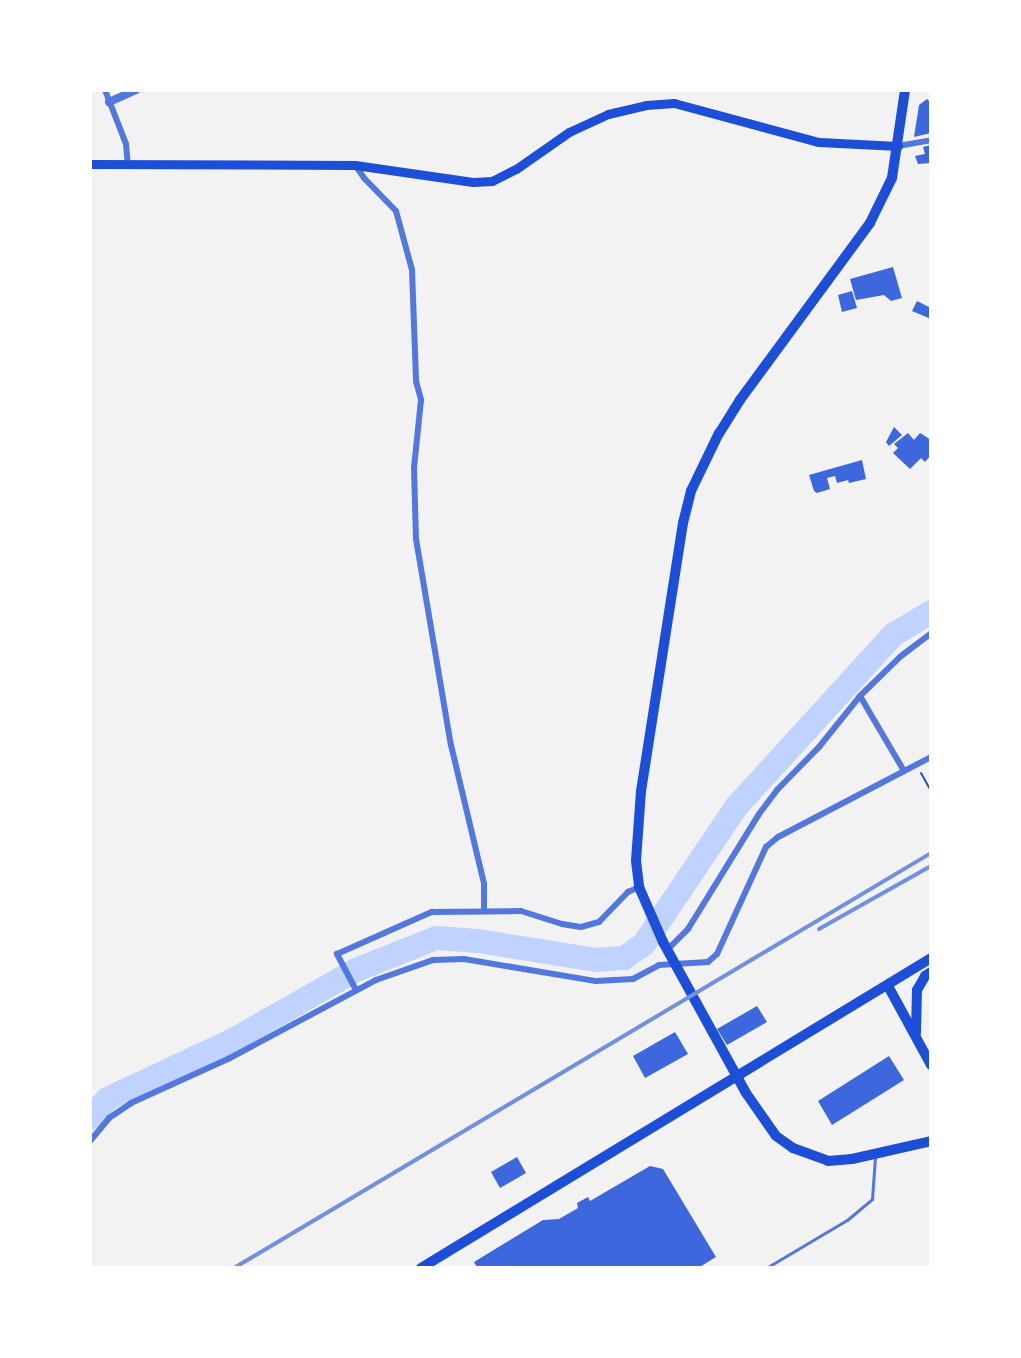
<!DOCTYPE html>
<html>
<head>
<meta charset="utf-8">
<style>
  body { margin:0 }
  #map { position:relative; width:1021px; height:1358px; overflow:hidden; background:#f2f2f2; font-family:"Asap Condensed",sans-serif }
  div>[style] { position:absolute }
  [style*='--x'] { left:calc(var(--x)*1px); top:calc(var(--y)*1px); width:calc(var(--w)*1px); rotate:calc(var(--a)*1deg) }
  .river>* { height:24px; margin:-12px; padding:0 12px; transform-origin:12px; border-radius:12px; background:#bfd3fe }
  .building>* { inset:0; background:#3d67dc }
  .path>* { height:2px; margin:-1px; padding:0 1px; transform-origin:1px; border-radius:1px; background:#1d4ed8 }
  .service>* { height:3px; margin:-1.5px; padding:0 1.5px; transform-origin:1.5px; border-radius:1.5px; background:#5277de }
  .minor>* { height:6px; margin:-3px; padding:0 3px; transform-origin:3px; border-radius:3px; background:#5277de }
  .tertiary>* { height:8px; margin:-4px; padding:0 4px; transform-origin:4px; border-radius:4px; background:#5277de }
  .secondary>* { height:9px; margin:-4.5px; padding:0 4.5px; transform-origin:4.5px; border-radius:4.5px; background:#1d4ed8 }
  .primary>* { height:10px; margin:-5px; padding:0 5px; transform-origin:5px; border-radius:5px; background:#1d4ed8 }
  .trunk>* { height:10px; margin:-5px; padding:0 5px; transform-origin:5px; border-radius:5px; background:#1d4ed8 }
  .rail>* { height:4px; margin:-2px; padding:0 2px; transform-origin:2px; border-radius:2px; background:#7290e2 }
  span { translate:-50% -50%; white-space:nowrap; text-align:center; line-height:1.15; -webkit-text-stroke:6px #fff; paint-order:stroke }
  .frame { position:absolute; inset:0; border:92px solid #fff; pointer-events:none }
</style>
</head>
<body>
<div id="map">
  <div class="river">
    <div style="--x:90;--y:1118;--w:25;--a:-48"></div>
    <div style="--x:107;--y:1099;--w:139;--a:-25.1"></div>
    <div style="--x:233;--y:1040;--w:142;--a:-29.6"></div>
    <div style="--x:356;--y:970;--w:86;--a:-21.8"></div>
    <div style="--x:436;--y:938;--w:42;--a:4.1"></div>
    <div style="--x:478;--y:941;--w:120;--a:9.1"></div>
    <div style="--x:596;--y:960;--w:28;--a:-4"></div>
    <div style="--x:624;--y:958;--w:24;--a:-35"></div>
    <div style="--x:644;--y:944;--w:165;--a:-56.1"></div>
    <div style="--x:736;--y:807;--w:233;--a:-47.6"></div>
    <div style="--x:893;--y:635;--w:44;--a:-31.2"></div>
  </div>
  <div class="building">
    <div style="clip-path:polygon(927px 99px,931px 103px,931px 133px,914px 137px,919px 105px)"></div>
    <div style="clip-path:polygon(931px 145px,931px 163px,918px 164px,915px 156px,925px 154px,923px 147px)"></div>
    <div style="clip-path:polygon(893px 267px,902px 298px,891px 301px,884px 295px,856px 300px,850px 279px)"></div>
    <div style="clip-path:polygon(852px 291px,857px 308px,842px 312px,838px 295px)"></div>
    <div style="clip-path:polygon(917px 301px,931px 308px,931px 319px,912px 311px)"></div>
    <div style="clip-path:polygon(894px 427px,902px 435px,889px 446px,886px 442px)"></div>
    <div style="clip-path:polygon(908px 433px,914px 440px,920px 433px,931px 440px,931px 455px,925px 462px,921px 458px,910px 469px,893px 453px,898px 448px,894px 444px)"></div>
    <div style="clip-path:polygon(862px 460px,866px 479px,849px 483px,848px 480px,837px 483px,835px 476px,827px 478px,830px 489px,817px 493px,814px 491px,809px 475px)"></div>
    <div style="clip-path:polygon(757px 1006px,767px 1022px,727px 1045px,717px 1029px)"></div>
    <div style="clip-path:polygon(675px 1032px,688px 1054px,645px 1078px,633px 1056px)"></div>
    <div style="clip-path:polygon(889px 1056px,904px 1080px,832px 1125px,818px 1101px)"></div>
    <div style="clip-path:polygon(517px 1157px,526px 1173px,500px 1188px,491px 1172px)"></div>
    <div style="clip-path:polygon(650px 1166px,663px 1169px,716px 1257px,698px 1268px,475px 1268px,477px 1267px,474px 1262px,543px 1220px,559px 1219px,578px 1208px,577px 1203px,588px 1197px,590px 1201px)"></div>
  </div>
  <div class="path">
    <div style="--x:921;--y:773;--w:21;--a:61"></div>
  </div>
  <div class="service">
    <div style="--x:766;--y:1268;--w:94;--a:-30.7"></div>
    <div style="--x:847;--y:1220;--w:33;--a:-40"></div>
    <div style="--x:872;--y:1199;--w:42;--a:-85.9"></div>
  </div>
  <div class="minor">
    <div style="--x:105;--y:90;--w:58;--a:68.7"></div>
    <div style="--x:126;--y:144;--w:21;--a:85"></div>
    <div style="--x:898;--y:146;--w:34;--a:-10"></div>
    <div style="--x:355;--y:165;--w:16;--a:55"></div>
    <div style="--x:364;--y:178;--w:46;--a:45.9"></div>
    <div style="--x:396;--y:211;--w:61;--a:74.8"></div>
    <div style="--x:412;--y:270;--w:111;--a:87.9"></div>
    <div style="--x:416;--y:381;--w:20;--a:75"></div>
    <div style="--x:421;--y:400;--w:68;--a:95.9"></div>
    <div style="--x:414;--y:468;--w:71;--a:88.4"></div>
    <div style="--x:416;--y:539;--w:209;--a:80.4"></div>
    <div style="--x:451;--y:745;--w:143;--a:76.6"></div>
    <div style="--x:484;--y:884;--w:26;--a:90"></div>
    <div style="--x:860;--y:696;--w:87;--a:59.6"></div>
    <div style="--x:667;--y:950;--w:30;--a:-45"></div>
    <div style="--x:688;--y:929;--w:135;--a:-58.3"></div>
    <div style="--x:759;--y:814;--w:30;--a:-53"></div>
    <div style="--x:777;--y:790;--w:60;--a:-45.7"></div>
    <div style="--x:819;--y:747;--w:65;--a:-51.2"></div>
    <div style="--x:860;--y:696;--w:57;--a:-44.3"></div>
    <div style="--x:901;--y:656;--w:38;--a:-37"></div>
    <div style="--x:356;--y:990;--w:41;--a:-117.8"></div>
    <div style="--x:337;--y:954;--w:104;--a:-23.9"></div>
    <div style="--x:432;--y:912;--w:89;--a:-0.6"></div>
    <div style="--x:521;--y:911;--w:43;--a:17.6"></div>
    <div style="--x:562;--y:924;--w:19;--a:9"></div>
    <div style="--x:581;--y:927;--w:19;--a:-16"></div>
    <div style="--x:599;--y:922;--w:42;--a:-46"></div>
    <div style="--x:628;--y:892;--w:12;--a:-24"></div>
    <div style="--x:90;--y:1141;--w:30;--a:-50"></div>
    <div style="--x:109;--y:1118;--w:27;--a:-34"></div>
    <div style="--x:131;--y:1103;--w:107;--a:-24.4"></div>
    <div style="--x:228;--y:1059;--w:168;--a:-28.1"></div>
    <div style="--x:376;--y:980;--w:60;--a:-19.3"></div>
    <div style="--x:433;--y:960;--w:31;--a:-2"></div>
    <div style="--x:464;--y:959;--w:134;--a:9.5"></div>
    <div style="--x:596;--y:981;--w:37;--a:-3"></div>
    <div style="--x:633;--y:979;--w:30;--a:-28"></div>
    <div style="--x:659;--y:965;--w:49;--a:-3.5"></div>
    <div style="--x:708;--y:962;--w:12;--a:-42"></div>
    <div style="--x:717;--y:954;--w:118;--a:-65.4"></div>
    <div style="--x:766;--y:847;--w:16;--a:-40"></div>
    <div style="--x:778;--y:837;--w:173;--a:-27.6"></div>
  </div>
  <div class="tertiary">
    <div style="--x:109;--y:102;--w:30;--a:-24"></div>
  </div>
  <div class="secondary">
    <div style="--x:90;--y:164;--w:265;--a:0.2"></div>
    <div style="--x:355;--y:165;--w:119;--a:8.2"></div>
    <div style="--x:473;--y:182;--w:19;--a:-3"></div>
    <div style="--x:492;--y:181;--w:27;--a:-27"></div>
    <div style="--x:516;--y:169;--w:65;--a:-34.9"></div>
    <div style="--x:569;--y:132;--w:43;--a:-24.8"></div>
    <div style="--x:608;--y:114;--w:39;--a:-13"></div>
    <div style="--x:646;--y:105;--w:28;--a:-4"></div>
    <div style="--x:674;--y:103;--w:150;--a:15.1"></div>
    <div style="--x:819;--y:142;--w:79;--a:2.9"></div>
  </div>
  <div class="primary">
    <div style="--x:905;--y:90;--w:89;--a:98.4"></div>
    <div style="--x:892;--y:178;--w:50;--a:116.1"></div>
    <div style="--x:870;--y:223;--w:220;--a:126.3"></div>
    <div style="--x:740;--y:400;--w:39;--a:122"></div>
    <div style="--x:719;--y:433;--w:64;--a:115.8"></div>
    <div style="--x:691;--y:491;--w:33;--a:104"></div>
    <div style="--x:683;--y:523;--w:271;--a:98.9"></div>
    <div style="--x:641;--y:791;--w:70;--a:94.1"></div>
    <div style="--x:636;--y:861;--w:26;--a:83"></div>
    <div style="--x:639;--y:887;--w:60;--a:66.4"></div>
    <div style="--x:663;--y:942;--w:172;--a:61.2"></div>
    <div style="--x:746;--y:1093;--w:52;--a:55.1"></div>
    <div style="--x:776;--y:1136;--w:21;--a:35"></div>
    <div style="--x:793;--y:1148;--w:37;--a:20"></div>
    <div style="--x:828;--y:1161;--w:24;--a:-5"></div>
    <div style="--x:852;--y:1159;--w:81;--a:-12.8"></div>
    <div style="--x:888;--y:986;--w:90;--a:61.4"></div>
    <div style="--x:916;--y:1033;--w:43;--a:-88.7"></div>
    <div style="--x:917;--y:990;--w:16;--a:-60"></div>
    <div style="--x:925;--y:976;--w:7;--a:-34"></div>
  </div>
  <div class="trunk">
    <div style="--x:421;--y:1268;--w:597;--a:-31.29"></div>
  </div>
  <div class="rail">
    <div style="--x:819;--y:929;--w:129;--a:-29.4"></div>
    <div style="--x:234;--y:1268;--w:811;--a:-30.77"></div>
  </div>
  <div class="frame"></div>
</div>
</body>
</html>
